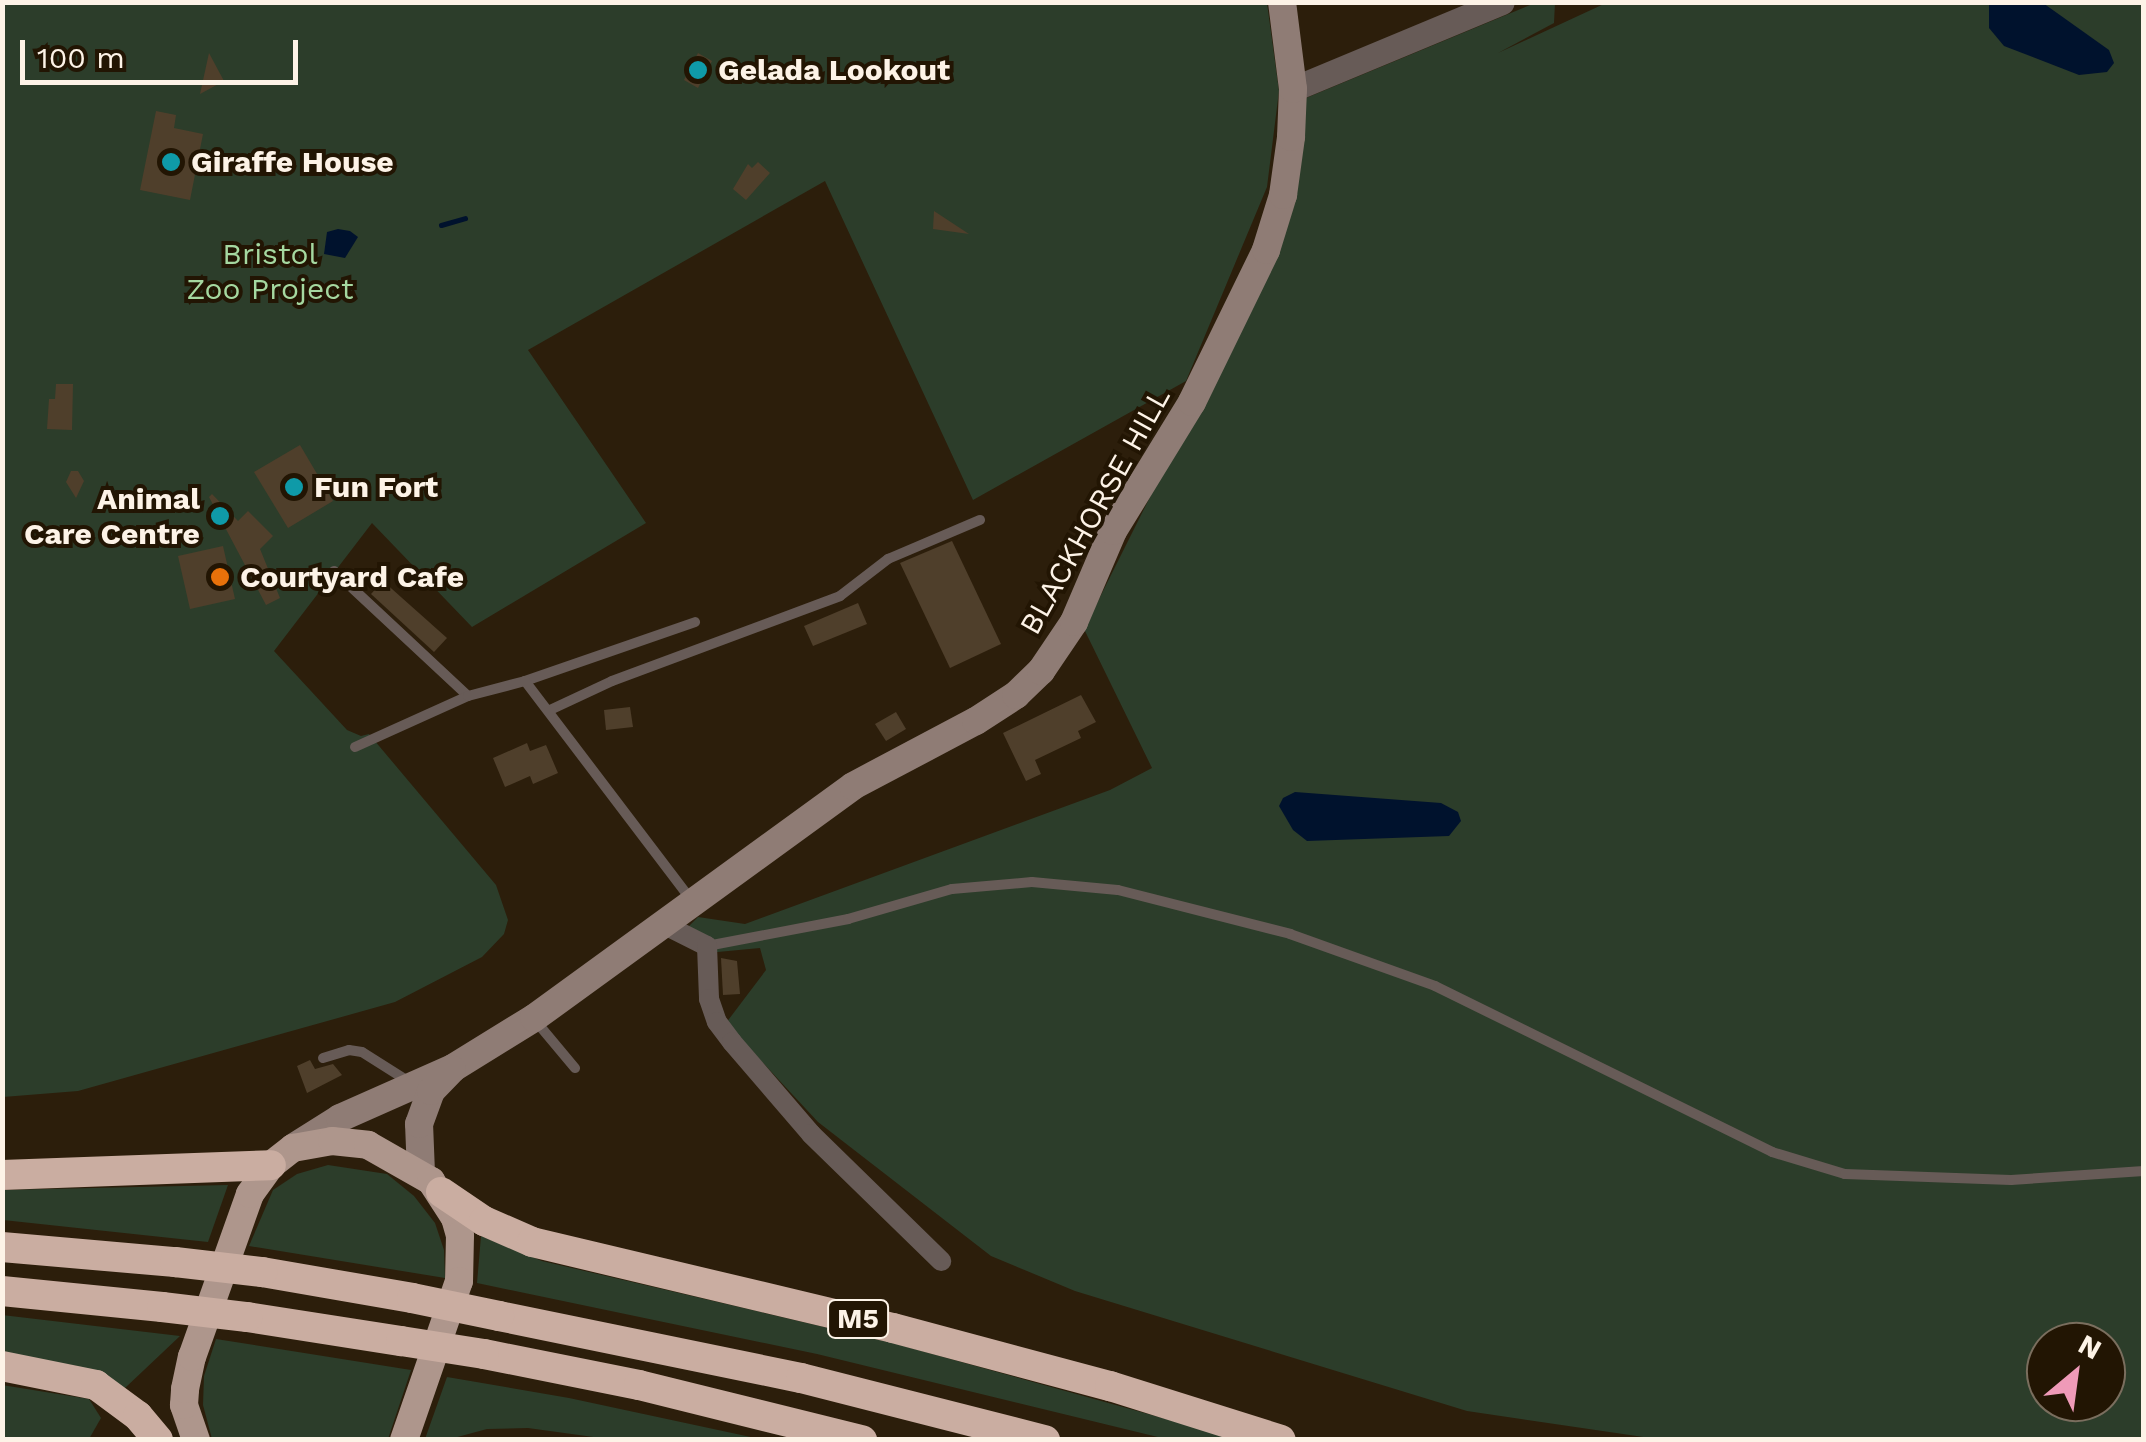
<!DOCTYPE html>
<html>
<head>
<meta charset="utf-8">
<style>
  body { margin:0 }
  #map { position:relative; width:2146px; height:1442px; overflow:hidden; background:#2c1e0b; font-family:"Work Sans",sans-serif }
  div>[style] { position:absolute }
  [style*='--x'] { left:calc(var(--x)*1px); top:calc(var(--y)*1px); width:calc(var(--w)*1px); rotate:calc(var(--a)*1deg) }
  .green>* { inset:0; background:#2c3d2a }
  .water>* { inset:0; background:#00122d }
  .stream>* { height:5px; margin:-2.5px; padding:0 2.5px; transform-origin:2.5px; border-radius:2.5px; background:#00122d }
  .building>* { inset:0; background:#4f3f2b }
  .service>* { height:10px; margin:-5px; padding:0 5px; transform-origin:5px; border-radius:5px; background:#675b57 }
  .minor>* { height:20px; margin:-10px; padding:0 10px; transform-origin:10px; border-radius:10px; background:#675b57 }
  .tertiary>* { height:25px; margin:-12.5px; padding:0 12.5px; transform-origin:12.5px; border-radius:12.5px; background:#675b57 }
  .secondary>* { height:28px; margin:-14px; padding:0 14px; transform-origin:14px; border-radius:14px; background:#8f7c75 }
  .primary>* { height:28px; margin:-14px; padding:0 14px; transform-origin:14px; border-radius:14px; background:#ae968c }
  .motorway>* { height:30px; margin:-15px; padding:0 15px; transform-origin:15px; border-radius:15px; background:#caada1 }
  .motorway-bridge>* { height:30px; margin:-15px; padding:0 15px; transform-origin:15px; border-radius:15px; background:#caada1 }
  .dots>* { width:28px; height:28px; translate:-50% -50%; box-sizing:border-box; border:5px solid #221503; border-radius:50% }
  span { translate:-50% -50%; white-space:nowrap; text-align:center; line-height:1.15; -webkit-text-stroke:8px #221503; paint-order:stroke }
  .shield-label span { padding:2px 8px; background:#221503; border:2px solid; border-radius:8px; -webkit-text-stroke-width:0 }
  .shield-label { font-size:28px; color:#fdf3e7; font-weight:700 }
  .poi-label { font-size:30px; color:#fdf3e7; font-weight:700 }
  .left { translate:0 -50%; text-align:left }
  .right { translate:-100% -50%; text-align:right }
  .park-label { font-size:30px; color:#a5d8a0 }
  .street-label { font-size:30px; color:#fdf3e7 }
  .frame { position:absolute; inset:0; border:5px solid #fdf3e7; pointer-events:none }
  .north { position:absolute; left:2026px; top:1322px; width:100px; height:100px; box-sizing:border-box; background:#221503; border:2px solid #7a6e5e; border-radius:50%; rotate:29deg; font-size:28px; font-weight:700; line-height:40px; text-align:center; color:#fdf3e7 }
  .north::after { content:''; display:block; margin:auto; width:35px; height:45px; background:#ef9ab8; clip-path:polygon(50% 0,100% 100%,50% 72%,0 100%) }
  .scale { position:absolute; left:20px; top:40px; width:278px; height:45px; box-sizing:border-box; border:5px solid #fdf3e7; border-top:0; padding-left:12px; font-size:30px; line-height:35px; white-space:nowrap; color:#fdf3e7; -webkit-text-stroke:8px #221503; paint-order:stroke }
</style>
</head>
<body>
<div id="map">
  <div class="green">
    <div style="clip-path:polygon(3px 3px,1267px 3px,1279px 91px,1267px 187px,1186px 381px,973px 500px,825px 181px,528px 350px,646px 523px,472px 627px,372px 523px,274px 651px,347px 730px,361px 736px,369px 734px,496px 885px,508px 920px,504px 934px,482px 957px,395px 1002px,78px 1091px,3px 1097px)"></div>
    <div style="clip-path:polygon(evenodd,1535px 3px,1555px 3px,1554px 23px,1498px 53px,1606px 3px,2143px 3px,2143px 1439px,1657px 1439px,1467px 1411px,1075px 1291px,991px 1256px,818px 1122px,726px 1023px,766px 970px,760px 948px,707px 953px,684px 931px,698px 917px,745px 924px,1110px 790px,1152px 768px,1084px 629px,1287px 223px,1306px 98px,1535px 3px,2046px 1342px,2106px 1342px,2106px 1402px,2046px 1402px,2046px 1342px)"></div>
    <div style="clip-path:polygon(328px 1165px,387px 1174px,414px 1196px,435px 1223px,444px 1250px,445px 1278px,249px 1246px,273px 1190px,297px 1174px)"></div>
    <div style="clip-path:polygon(228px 1185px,208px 1242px,3px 1220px,2px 1190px)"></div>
    <div style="clip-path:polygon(481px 1236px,542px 1261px,893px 1343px,1238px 1439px,1166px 1439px,817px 1354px,477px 1283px)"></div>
    <div style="clip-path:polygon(2px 1315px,180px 1336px,125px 1388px,77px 1366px,3px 1354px)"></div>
    <div style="clip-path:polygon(216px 1339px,411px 1370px,388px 1439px,212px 1439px,203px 1405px,204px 1376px)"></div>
    <div style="clip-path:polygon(447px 1377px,569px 1398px,760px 1439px,608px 1439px,528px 1428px,487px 1429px,450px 1439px,425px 1439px)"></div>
    <div style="clip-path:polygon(2px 1385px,89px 1399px,101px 1418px,89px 1439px,3px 1439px)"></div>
  </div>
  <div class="water">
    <div style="clip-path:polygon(1989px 3px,2043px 3px,2109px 50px,2114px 63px,2107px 72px,2079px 75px,2004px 46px,1989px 28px)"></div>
    <div style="clip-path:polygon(338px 229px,350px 231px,358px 237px,345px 258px,324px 254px,327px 232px)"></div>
    <div style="clip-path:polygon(1295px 792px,1441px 803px,1458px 812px,1461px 821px,1449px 836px,1307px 841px,1293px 830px,1279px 806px,1283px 798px)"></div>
  </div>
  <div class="stream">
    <div style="--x:441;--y:225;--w:25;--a:-16"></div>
  </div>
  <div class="building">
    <div style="clip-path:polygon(209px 53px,224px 81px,200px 94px)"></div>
    <div style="clip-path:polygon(698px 53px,712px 61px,698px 88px,684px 80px)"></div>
    <div style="clip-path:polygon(156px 111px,176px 115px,174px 128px,203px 134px,190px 200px,140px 190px)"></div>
    <div style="clip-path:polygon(758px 162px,770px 173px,746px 200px,733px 189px,748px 164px,752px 168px)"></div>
    <div style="clip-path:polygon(934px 211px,969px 234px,933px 229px)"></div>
    <div style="clip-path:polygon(56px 384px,73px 384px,72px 430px,47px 429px,49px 399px,55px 399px)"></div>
    <div style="clip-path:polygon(300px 445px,333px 501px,288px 528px,254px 472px)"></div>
    <div style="clip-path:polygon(71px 471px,78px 471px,84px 481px,76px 498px,66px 482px)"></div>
    <div style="clip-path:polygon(212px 494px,238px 521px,248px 511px,273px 536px,260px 549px,280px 598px,266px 605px,209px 497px)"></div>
    <div style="clip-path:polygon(952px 541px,1001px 644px,950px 668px,900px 563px)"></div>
    <div style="clip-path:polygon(223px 546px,235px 599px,190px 609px,178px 556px)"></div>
    <div style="clip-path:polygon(383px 581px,447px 638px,434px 652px,371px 594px)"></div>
    <div style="clip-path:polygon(858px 603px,867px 624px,813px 646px,804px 626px)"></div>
    <div style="clip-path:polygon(1081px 695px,1096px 722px,1078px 731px,1081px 738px,1035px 760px,1041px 774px,1026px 781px,1003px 733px)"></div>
    <div style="clip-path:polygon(630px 707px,633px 727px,606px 730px,604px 710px)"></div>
    <div style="clip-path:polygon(896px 712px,906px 729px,886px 741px,875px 724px)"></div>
    <div style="clip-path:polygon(527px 743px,530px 751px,546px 745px,558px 773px,533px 784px,530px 776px,505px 787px,493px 758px)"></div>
    <div style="clip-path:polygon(721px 958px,737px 961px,740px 994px,723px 995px)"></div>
    <div style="clip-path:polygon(310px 1060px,315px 1069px,333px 1064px,342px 1075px,307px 1093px,297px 1066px)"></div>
  </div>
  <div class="service">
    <div style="--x:334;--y:571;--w:183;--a:43"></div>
    <div style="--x:525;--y:681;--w:180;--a:-19.1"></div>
    <div style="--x:550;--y:710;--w:68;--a:-25.1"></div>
    <div style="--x:612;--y:681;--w:243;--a:-20.4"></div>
    <div style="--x:840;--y:596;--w:61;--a:-37.6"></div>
    <div style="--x:888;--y:559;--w:100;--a:-23"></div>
    <div style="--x:355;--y:747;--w:124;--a:-24.3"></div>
    <div style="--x:468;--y:696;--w:59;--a:-14.7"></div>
    <div style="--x:525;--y:681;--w:275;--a:52.8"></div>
    <div style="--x:707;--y:946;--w:144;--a:-10.8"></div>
    <div style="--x:848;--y:919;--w:108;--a:-16.1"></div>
    <div style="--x:952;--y:889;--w:80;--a:-5"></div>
    <div style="--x:1032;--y:882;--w:86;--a:5.3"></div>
    <div style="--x:1118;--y:890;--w:178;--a:14.3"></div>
    <div style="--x:1290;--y:934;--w:154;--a:19.7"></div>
    <div style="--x:1435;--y:986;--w:376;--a:26.2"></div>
    <div style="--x:1772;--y:1152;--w:76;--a:16.8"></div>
    <div style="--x:1845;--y:1174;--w:166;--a:2.1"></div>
    <div style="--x:2011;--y:1180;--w:133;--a:-3.9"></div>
    <div style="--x:534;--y:1019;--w:64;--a:50.1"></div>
    <div style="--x:323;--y:1058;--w:27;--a:-17"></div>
    <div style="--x:349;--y:1050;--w:13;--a:9"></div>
    <div style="--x:362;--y:1052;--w:58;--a:32.3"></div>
  </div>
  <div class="minor">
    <div style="--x:663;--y:924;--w:49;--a:26.6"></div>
    <div style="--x:707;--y:946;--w:53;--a:87.8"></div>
    <div style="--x:709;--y:999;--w:24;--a:71"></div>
    <div style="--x:717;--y:1022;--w:25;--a:53"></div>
    <div style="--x:732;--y:1042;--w:121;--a:49.3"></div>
    <div style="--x:811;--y:1134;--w:182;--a:44.3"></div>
  </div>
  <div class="tertiary">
    <div style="--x:1293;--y:89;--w:226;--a:-22.6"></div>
  </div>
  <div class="secondary">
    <div style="--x:294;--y:1147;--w:54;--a:-32.2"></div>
    <div style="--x:340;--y:1118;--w:124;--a:-23.9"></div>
    <div style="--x:453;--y:1068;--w:95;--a:-31.7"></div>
    <div style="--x:534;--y:1018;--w:394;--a:-36"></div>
    <div style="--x:853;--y:786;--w:139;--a:-27.9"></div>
    <div style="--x:976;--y:721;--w:48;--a:-33"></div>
    <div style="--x:1016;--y:695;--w:35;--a:-44"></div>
    <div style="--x:1041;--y:671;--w:59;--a:-56"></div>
    <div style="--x:1074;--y:622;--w:99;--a:-66.8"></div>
    <div style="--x:1113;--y:531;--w:151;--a:-58.5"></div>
    <div style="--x:1192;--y:402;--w:169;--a:-64"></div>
    <div style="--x:1266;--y:250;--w:58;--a:-72.8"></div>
    <div style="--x:1283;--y:195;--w:59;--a:-82.1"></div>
    <div style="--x:1291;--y:137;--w:48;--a:-87.6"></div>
    <div style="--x:1293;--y:89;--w:88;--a:-97.2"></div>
    <div style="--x:421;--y:1173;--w:49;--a:-92.3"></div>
    <div style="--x:419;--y:1124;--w:35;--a:-70"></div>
    <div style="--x:431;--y:1091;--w:30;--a:-46"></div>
  </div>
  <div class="primary">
    <div style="--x:196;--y:1440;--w:37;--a:-109"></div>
    <div style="--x:184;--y:1405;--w:16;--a:-86"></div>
    <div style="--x:185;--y:1389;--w:33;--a:-78"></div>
    <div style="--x:192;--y:1357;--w:173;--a:-70.4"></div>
    <div style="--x:250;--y:1194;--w:36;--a:-54"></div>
    <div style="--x:271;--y:1165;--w:28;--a:-38"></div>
    <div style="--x:293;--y:1148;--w:40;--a:-10"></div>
    <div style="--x:332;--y:1141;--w:36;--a:6"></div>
    <div style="--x:368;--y:1145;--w:73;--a:29.7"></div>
    <div style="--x:431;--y:1181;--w:44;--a:57"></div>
    <div style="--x:455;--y:1218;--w:18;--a:74"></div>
    <div style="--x:460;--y:1235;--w:46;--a:91.2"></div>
    <div style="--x:459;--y:1281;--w:168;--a:109.1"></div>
  </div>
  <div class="motorway">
    <div style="--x:2;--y:1175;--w:269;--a:-2.1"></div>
    <div style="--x:441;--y:1192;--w:52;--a:34"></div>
    <div style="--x:484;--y:1221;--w:52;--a:23.6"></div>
    <div style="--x:532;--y:1242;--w:371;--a:13.4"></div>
    <div style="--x:893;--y:1328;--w:225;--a:15"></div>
    <div style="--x:1110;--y:1386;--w:179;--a:17.5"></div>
    <div style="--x:2;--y:1247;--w:174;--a:5"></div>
    <div style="--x:262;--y:1272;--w:152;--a:9.8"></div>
    <div style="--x:2;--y:1291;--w:161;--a:5.7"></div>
    <div style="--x:499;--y:1316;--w:308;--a:11.6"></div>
    <div style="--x:801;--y:1378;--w:252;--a:14.3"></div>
    <div style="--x:247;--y:1317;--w:156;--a:8.9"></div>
    <div style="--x:484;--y:1354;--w:158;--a:11.3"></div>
    <div style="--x:639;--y:1385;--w:230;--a:13.9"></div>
    <div style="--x:2;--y:1366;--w:96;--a:11.4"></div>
    <div style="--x:96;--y:1385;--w:52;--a:36.4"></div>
    <div style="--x:138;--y:1416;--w:31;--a:50"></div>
  </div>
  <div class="motorway-bridge">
    <div style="--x:175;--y:1262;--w:88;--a:6.6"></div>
    <div style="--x:412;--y:1298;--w:89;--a:11.7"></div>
    <div style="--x:162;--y:1307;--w:86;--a:6.7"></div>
    <div style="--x:401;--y:1341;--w:84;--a:8.9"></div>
  </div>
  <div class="dots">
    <div style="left:698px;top:70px;background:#0f9aa8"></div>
    <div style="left:171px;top:162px;background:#0f9aa8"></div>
    <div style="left:294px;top:487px;background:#0f9aa8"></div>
    <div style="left:220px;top:516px;background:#0f9aa8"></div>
    <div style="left:220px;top:577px;background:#e8710a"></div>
  </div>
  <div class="shield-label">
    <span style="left:858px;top:1319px">M5</span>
  </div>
  <div class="poi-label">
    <span class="left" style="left:718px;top:70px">Gelada Lookout</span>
    <span class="left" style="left:191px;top:162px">Giraffe House</span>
    <span class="left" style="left:314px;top:487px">Fun Fort</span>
    <span class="right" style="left:200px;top:516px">Animal<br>Care Centre</span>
    <span class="left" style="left:240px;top:577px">Courtyard Cafe</span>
  </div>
  <div class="park-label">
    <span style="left:270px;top:271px">Bristol<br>Zoo Project</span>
  </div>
  <div class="street-label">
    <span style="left:1095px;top:511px;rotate:-61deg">BLACKHORSE HILL</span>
  </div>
  <div class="frame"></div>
  <div class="north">N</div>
  <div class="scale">100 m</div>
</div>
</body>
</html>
